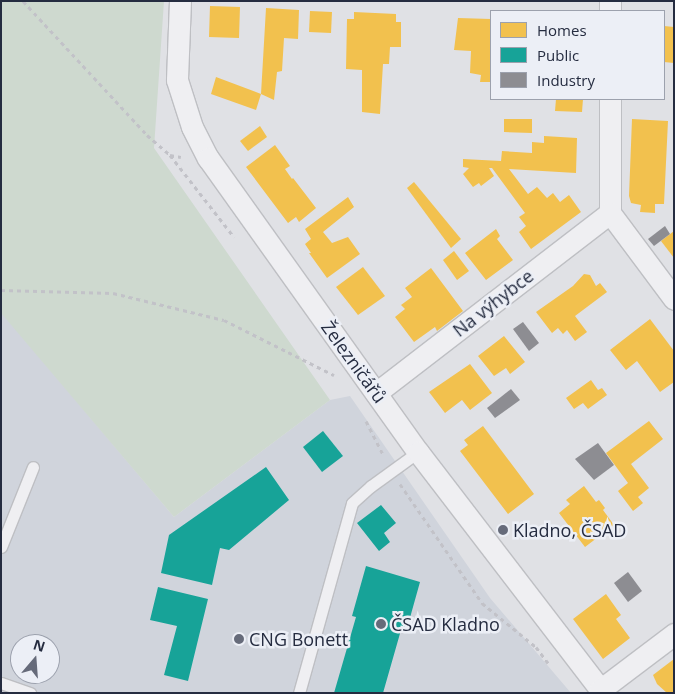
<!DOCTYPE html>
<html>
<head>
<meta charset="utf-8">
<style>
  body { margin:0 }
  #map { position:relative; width:675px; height:694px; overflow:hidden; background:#e0e1e5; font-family:"Open Sans",sans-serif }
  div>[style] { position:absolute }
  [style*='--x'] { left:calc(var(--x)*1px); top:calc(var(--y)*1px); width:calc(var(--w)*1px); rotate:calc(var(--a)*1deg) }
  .built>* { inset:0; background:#d0d4dc }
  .green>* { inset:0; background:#ced9cf }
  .homes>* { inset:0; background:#f2c14e }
  .public>* { inset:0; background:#17a398 }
  .industry>* { inset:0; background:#8d8d92 }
  .path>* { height:3px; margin-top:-1.5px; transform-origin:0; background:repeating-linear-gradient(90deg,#c2c2c8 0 4px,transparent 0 8px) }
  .roads { filter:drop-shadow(1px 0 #bebfc3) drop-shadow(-1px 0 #bebfc3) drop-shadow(0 1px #bebfc3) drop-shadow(0 -1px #bebfc3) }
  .lane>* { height:11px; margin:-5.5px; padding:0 5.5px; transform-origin:5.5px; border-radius:5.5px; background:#efeff2 }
  .street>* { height:21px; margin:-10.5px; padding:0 10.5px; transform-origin:10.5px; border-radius:10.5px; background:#efeff2 }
  .dots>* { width:14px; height:14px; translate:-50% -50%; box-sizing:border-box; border:2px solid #eceff6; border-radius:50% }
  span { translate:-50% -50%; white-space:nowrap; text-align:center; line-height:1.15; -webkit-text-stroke:5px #eceff6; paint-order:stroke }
  .street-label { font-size:18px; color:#252c40 }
  .poi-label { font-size:18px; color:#252c40 }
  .left { translate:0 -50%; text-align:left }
  .frame { position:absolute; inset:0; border:2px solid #252c40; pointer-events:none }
  .legend { position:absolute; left:490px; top:10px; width:175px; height:90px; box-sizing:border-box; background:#eceff6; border:1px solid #9ca1ad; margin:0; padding:6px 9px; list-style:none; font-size:15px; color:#252c40 }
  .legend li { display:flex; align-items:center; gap:10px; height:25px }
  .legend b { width:25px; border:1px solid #9ca1ad }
  .north { position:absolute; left:10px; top:634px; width:50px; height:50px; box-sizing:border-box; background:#eceff6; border:1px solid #9ca1ad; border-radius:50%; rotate:18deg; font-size:14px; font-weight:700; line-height:20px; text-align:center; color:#252c40 }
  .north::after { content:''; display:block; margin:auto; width:18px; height:22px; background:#666b7a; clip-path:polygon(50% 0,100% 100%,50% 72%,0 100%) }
</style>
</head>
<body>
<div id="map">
  <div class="built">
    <div style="clip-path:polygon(evenodd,2px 313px,174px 517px,330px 400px,350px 396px,490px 598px,571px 693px,1px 693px,2px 313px,20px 644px,50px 644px,50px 674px,20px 674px,20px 644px)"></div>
  </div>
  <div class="green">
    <div style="clip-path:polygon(1px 1px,164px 1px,154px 148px,330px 400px,174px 517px,1px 313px)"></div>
  </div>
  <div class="homes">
    <div style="clip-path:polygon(210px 6px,240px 7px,239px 38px,209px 37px)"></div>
    <div style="clip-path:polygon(266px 8px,299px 10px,298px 39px,284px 38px,282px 71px,277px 72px,274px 100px,261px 94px,256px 110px,211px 94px,216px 77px,261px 94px)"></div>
    <div style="clip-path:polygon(310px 11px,332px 12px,331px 33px,309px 32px)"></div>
    <div style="clip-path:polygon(354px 12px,396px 14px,396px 22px,401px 22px,401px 47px,390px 47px,389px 64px,383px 64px,380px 114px,362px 112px,362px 70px,346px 69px,347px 19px,354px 19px)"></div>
    <div style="clip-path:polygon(458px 18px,491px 19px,491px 82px,480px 82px,481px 75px,470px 73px,471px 51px,454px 50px)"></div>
    <div style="clip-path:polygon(664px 26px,674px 27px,674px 63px,664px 62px)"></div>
    <div style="clip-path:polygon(556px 99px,583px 99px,582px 112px,555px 111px)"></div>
    <div style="clip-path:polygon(504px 119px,532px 119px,532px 133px,504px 132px)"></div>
    <div style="clip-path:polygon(632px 119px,668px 121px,664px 204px,655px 204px,655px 213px,640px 212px,641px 205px,631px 203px,629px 196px)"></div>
    <div style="clip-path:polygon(260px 126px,267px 137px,248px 151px,240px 141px)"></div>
    <div style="clip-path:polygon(544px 136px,577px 138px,576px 173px,509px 169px,528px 194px,537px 187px,547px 198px,553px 193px,560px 202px,569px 195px,581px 212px,531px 249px,519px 232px,526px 226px,519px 217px,525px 213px,492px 168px,489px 168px,494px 176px,481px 186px,479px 183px,473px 187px,463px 174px,469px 168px,463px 167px,463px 159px,501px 161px,502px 151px,532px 153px,532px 142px,544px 143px)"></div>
    <div style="clip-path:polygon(275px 145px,290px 166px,285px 169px,292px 179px,293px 178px,316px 208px,299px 222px,296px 217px,288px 223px,246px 167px)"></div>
    <div style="clip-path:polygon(414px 182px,461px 239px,451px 248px,407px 188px)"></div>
    <div style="clip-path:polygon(348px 197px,354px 207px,323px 232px,332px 243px,348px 237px,360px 254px,327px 278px,309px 253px,311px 253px,305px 244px,311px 239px,305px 229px)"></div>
    <div style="clip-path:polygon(496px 229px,500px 236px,497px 239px,513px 260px,486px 280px,465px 253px)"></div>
    <div style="clip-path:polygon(674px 231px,674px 258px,661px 241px)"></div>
    <div style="clip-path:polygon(454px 251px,469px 271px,457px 280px,443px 260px)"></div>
    <div style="clip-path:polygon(363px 267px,385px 296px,358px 315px,336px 287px)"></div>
    <div style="clip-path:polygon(431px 268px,463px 311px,437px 331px,435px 327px,414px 342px,395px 317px,405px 309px,401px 305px,412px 297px,405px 288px)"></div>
    <div style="clip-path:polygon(584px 274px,590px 275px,596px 286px,600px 283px,607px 292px,575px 316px,587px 332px,575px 341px,567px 330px,563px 334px,558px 328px,552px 333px,536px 312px,573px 286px)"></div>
    <div style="clip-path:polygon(650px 319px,674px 351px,674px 382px,660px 392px,637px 361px,626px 370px,610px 350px)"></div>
    <div style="clip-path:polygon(504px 336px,525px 362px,510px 374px,506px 368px,494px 376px,478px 356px)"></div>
    <div style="clip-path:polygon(470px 364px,492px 393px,470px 410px,462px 400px,445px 413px,429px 392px)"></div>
    <div style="clip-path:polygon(591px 380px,598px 390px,602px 388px,607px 395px,588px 409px,583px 403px,574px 409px,566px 398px)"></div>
    <div style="clip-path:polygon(649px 421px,663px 439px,631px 464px,649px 488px,638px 497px,643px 503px,633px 511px,618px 491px,628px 483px,606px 453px)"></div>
    <div style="clip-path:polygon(483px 426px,534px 494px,508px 514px,460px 451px,468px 445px,464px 440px)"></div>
    <div style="clip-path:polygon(584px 486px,596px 502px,599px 500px,605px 508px,603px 510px,614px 525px,585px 547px,559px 513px,570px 504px,566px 500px)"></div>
    <div style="clip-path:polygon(606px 594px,621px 615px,616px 619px,630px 638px,603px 659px,573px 619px)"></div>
    <div style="clip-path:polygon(674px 659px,674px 693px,667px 693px,657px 684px,653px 675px)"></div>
  </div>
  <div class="public">
    <div style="clip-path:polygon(323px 431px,343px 456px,322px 472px,303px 447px)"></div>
    <div style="clip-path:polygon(266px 467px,289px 500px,229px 550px,220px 548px,212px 585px,161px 573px,169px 535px)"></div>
    <div style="clip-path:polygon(381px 505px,396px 523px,384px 533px,390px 542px,379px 551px,357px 523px)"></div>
    <div style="clip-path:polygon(366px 566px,420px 582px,406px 632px,401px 630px,383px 693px,334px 693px,356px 617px,352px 616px)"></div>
    <div style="clip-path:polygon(158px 587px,208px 599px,188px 681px,164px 675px,177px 626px,150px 620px)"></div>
  </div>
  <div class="industry">
    <div style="clip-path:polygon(665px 226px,670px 234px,654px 246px,648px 239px)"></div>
    <div style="clip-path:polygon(523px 322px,539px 343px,529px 351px,513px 329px)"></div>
    <div style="clip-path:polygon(511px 389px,520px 400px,495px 418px,487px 408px)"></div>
    <div style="clip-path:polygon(598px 443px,614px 465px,594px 480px,575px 459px)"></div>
    <div style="clip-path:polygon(628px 572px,642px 591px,628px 602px,614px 583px)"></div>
  </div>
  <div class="path">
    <div style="--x:23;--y:1;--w:183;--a:47.2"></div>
    <div style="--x:147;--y:135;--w:30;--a:41"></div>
    <div style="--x:170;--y:155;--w:11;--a:10"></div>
    <div style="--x:170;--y:155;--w:104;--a:52"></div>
    <div style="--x:1;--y:290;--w:112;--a:1.5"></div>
    <div style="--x:113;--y:293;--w:114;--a:13.7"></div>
    <div style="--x:224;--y:320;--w:123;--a:26.6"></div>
    <div style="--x:366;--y:421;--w:38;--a:63"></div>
    <div style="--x:400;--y:484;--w:145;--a:55.4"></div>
    <div style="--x:482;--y:603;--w:70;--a:39.2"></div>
    <div style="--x:536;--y:647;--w:20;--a:53"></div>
  </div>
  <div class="roads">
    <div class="lane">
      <div style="--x:1;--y:547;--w:86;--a:-68.2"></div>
      <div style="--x:1;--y:683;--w:31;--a:19"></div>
      <div style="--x:299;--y:693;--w:197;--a:-74.4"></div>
      <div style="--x:352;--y:503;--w:25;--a:-42"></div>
      <div style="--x:371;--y:486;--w:58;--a:-35.9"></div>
    </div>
    <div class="street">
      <div style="--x:180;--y:1;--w:79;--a:92.2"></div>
      <div style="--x:177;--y:80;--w:49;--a:72.3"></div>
      <div style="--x:192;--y:127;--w:35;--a:63"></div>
      <div style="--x:208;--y:158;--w:361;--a:54.5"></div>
      <div style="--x:418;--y:452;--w:304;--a:52.5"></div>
      <div style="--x:610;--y:1;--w:10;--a:90"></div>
      <div style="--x:610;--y:99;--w:114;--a:90"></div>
      <div style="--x:610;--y:213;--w:107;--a:53.3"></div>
      <div style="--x:376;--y:393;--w:295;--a:-37.6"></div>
      <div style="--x:600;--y:690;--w:93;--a:-37.1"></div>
    </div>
  </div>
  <div class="dots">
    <div style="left:503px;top:530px;background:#666b7a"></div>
    <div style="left:381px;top:624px;background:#666b7a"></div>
    <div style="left:239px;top:639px;background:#666b7a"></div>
  </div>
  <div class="street-label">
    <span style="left:493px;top:303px;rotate:-38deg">Na výhybce</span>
    <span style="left:354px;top:362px;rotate:54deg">Železničářů</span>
  </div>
  <div class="poi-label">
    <span class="left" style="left:513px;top:530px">Kladno, ČSAD</span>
    <span class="left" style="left:391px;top:624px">ČSAD Kladno</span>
    <span class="left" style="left:249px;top:639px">CNG Bonett</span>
  </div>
  <div class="frame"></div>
  <ul class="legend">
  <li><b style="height:14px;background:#f2c14e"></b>Homes</li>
  <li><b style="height:14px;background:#17a398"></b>Public</li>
  <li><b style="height:14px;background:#8d8d92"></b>Industry</li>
  </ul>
  <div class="north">N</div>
</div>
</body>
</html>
